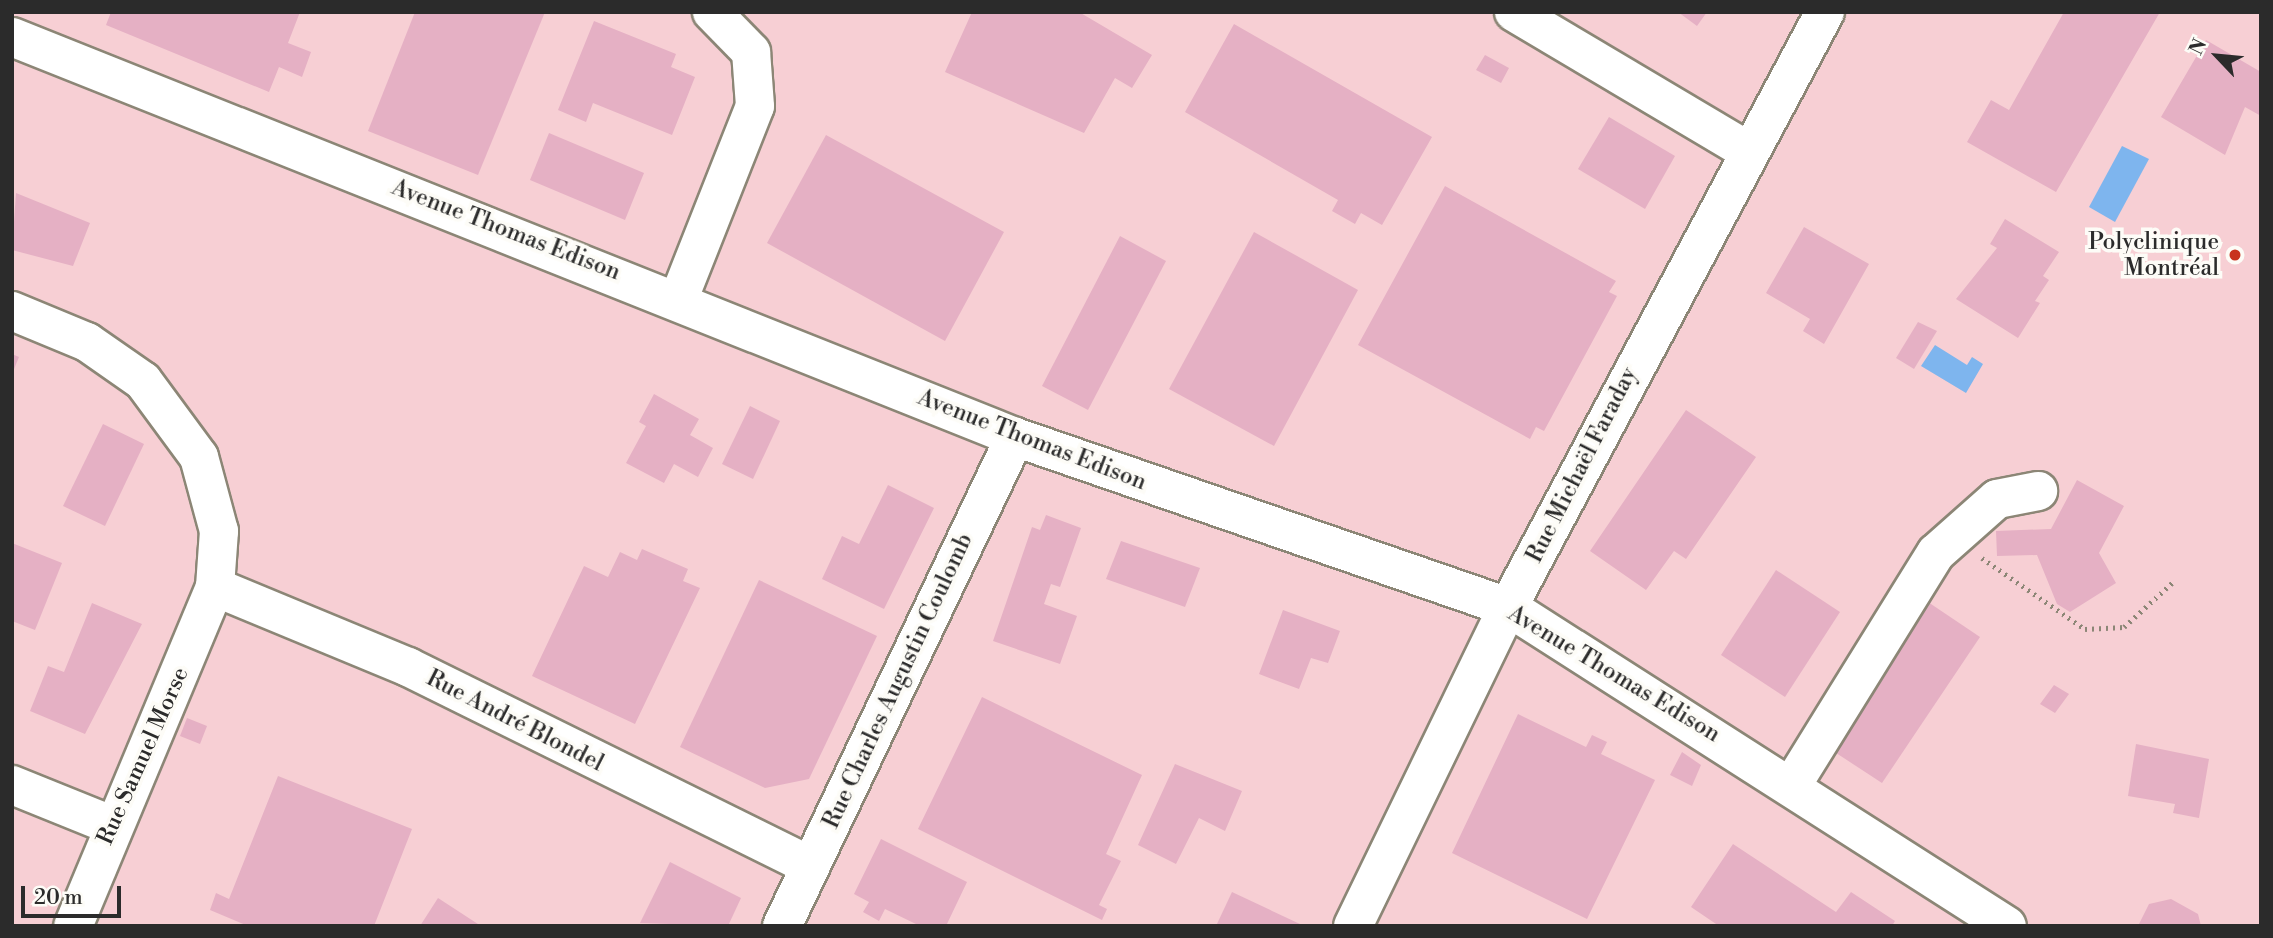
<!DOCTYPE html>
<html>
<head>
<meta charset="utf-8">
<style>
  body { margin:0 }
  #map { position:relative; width:2273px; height:938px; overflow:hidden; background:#ece0c0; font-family:"Libre Bodoni",serif }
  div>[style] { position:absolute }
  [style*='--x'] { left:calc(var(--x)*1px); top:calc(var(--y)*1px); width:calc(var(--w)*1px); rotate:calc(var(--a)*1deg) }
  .built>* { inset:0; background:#f7cfd4 }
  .water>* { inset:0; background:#7eb5ee }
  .building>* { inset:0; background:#e5b0c4 }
  .path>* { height:4.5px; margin-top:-2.25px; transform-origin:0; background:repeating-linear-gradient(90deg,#8c8676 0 2px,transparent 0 7px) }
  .roads { filter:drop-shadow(2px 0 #8c8676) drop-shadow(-2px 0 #8c8676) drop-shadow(0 2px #8c8676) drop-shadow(0 -2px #8c8676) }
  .minor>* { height:38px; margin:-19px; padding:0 19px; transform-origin:19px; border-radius:19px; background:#fff }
  .dots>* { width:19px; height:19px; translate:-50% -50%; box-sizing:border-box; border:4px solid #fdfcf7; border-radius:50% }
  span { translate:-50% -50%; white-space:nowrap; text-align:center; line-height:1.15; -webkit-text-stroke:7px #fdfcf7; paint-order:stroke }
  .street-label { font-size:23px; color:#2b2b2b }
  .poi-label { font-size:23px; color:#2b2b2b }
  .right { translate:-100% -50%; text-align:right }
  .frame { position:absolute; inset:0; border:14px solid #2b2b2b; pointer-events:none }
  .north { position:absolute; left:2182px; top:21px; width:70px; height:70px; -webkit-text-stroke:5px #fdfcf7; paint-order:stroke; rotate:296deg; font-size:19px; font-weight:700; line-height:28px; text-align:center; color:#2b2b2b }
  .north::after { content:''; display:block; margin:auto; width:24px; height:32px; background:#2b2b2b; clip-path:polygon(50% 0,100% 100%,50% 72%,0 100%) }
  .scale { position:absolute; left:21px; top:886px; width:100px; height:32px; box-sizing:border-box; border:4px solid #2b2b2b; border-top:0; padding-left:9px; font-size:21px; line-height:24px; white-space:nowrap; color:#2b2b2b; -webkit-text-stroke:5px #fdfcf7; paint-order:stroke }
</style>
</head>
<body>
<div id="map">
  <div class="built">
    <div style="clip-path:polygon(12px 12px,2261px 12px,2261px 926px,12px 926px)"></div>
  </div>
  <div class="water">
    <div style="clip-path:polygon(2122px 146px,2149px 159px,2115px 222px,2089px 207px)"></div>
    <div style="clip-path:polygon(1935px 345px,1967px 365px,1972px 357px,1983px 364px,1966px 393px,1921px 366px)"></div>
  </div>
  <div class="building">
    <div style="clip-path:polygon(111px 12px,300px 12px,288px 43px,311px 52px,302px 77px,279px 67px,269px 92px,106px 25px)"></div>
    <div style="clip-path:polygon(415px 12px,545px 12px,478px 175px,368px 131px)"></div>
    <div style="clip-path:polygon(972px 12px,1079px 12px,1152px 55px,1132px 88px,1115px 78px,1084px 133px,945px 72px)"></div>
    <div style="clip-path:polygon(1678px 12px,1707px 12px,1697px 26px)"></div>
    <div style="clip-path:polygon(2064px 12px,2160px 12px,2056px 192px,1967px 142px,1991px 100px,2009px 110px)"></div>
    <div style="clip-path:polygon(594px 21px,676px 54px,671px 67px,695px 77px,672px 135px,593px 103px,586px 122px,558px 110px)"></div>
    <div style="clip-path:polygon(1234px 24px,1432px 137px,1382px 225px,1361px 213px,1355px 224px,1332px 211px,1338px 200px,1185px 112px)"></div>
    <div style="clip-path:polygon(2206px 40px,2261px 72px,2261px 116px,2245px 107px,2225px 155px,2161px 117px)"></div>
    <div style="clip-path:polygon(1485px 55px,1509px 68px,1501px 83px,1476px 70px)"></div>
    <div style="clip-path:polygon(1609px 117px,1675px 156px,1645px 209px,1578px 169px)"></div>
    <div style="clip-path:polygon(549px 133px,644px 173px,625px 220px,530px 180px)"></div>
    <div style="clip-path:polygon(826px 135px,1004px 232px,945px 341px,767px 243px)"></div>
    <div style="clip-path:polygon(1445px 186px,1616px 281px,1609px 292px,1617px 296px,1544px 431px,1536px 427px,1530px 439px,1358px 345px)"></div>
    <div style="clip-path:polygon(16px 193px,90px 223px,73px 266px,12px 250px)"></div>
    <div style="clip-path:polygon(2005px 219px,2059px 252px,2043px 276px,2049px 280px,2035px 301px,2040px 303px,2018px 338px,1956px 299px,1997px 248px,1990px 244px)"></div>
    <div style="clip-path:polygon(1804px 227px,1869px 264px,1824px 344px,1803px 331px,1810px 319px,1766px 293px)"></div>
    <div style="clip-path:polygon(1254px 232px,1358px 290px,1274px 446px,1169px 389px)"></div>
    <div style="clip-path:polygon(1120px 236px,1166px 261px,1088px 410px,1042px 386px)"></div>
    <div style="clip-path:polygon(1918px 322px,1937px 331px,1914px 369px,1896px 358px)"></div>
    <div style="clip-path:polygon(12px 354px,19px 357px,12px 374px)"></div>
    <div style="clip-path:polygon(654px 394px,699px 419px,690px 435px,713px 448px,698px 477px,674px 464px,664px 483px,626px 463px,646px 426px,639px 422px)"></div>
    <div style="clip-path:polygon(750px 406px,780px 421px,753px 479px,722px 464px)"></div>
    <div style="clip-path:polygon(1686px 410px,1756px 457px,1686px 559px,1674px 551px,1646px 590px,1590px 551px)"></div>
    <div style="clip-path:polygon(103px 424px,144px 444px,105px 526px,63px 506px)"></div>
    <div style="clip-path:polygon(2077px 480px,2124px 506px,2099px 553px,2116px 583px,2070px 612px,2057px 604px,2037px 555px,1997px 556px,1996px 531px,2051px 529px)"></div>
    <div style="clip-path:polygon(888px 485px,934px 508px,884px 609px,822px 579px,842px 536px,859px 544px)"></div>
    <div style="clip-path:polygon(1046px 515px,1081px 528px,1060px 587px,1051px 584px,1044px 604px,1077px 616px,1060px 664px,993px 641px,1032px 527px,1040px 530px)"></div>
    <div style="clip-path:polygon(1121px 541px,1200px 568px,1185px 607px,1106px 579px)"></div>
    <div style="clip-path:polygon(12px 543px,62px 563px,35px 630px,12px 621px)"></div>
    <div style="clip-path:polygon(642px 549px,688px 569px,683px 581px,700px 588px,635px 724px,532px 676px,584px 566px,608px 577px,620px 552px,637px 560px)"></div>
    <div style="clip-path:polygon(1776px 570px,1840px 612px,1785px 697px,1721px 655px)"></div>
    <div style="clip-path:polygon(759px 580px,877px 636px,809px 779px,765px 788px,680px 747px)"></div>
    <div style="clip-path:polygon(1928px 602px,1980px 637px,1882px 783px,1830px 749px)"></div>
    <div style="clip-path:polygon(92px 603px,142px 624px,85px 734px,30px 711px,48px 666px,64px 672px)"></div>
    <div style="clip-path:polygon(1283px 610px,1340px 631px,1328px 663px,1311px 658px,1299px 689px,1259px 674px)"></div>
    <div style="clip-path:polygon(2054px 685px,2069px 694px,2055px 713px,2040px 704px)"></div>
    <div style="clip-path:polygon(982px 697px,1142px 775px,1106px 854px,1121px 861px,1099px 905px,1107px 909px,1102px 920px,918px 829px)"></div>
    <div style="clip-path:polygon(1518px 714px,1586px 747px,1592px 735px,1607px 742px,1601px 754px,1655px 780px,1587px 919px,1452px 853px)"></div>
    <div style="clip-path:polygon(187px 718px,207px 726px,200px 744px,180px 736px)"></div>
    <div style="clip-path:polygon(2136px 744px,2209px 759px,2199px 818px,2173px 813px,2175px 804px,2128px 796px)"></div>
    <div style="clip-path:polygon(1682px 752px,1701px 765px,1692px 786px,1670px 775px)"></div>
    <div style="clip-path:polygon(1175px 764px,1242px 791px,1225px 831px,1199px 818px,1176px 864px,1138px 845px)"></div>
    <div style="clip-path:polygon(278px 776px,412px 829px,374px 926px,248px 926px,210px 910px,216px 893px,229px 899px)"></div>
    <div style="clip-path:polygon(881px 839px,967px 882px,946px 926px,920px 926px,885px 909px,879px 921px,863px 912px,869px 902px,854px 894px)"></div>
    <div style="clip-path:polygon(1733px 844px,1836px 912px,1851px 892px,1895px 921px,1892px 926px,1719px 926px,1691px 907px)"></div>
    <div style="clip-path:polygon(670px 862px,741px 898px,728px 926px,640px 923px)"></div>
    <div style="clip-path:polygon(1232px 892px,1300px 924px,1299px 926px,1216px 926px)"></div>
    <div style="clip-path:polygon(438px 898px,481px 926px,420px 926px)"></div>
    <div style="clip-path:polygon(2171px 899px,2198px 914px,2201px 926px,2138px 926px,2149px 904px)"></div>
  </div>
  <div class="path">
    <div style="--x:1982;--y:558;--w:125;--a:34.6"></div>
    <div style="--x:2085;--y:629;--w:39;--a:-3"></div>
    <div style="--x:2124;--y:627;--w:67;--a:-42.6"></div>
  </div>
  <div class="roads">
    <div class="minor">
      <div style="--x:1514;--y:12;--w:272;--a:30.7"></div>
      <div style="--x:12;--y:37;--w:1080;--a:21.74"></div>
      <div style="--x:1015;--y:437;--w:521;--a:19.03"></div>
      <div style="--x:1508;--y:607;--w:592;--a:32.59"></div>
      <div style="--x:679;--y:298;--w:206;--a:-68.4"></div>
      <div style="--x:755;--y:106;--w:54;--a:-94.2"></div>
      <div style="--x:751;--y:52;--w:56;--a:-134.3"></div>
      <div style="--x:12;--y:311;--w:81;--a:22.5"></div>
      <div style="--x:87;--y:342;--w:68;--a:34.9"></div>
      <div style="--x:143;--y:381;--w:94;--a:53.6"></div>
      <div style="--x:199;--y:457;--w:77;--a:74.9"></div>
      <div style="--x:219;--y:531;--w:56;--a:94.1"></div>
      <div style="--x:215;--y:587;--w:368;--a:112.7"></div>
      <div style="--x:215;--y:587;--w:209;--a:22.5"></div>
      <div style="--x:408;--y:667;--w:449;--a:26.3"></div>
      <div style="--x:12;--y:785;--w:107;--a:22"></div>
      <div style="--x:1792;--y:785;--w:273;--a:-58.2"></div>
      <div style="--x:1936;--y:553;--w:81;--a:-41.5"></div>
      <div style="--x:1997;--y:499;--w:42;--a:-11"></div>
      <div style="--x:782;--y:926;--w:542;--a:-64.52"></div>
      <div style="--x:1353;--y:926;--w:355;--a:-64.1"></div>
      <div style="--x:1508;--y:607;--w:674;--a:-61.95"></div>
    </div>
  </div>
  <div class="dots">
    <div style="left:2235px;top:255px;background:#c8321e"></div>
  </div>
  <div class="street-label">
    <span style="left:506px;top:230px;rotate:21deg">Avenue Thomas Edison</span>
    <span style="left:1032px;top:440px;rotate:21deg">Avenue Thomas Edison</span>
    <span style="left:1582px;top:465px;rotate:-63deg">Rue Michaël Faraday</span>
    <span style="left:1614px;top:674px;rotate:31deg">Avenue Thomas Edison</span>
    <span style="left:898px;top:681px;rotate:-65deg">Rue Charles Augustin Coulomb</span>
    <span style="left:515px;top:721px;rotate:27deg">Rue André Blondel</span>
    <span style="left:143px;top:756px;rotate:-66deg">Rue Samuel Morse</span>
  </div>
  <div class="poi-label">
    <span class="right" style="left:2219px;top:255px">Polyclinique<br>Montréal</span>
  </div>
  <div class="frame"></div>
  <div class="north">N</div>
  <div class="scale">20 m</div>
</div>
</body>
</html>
